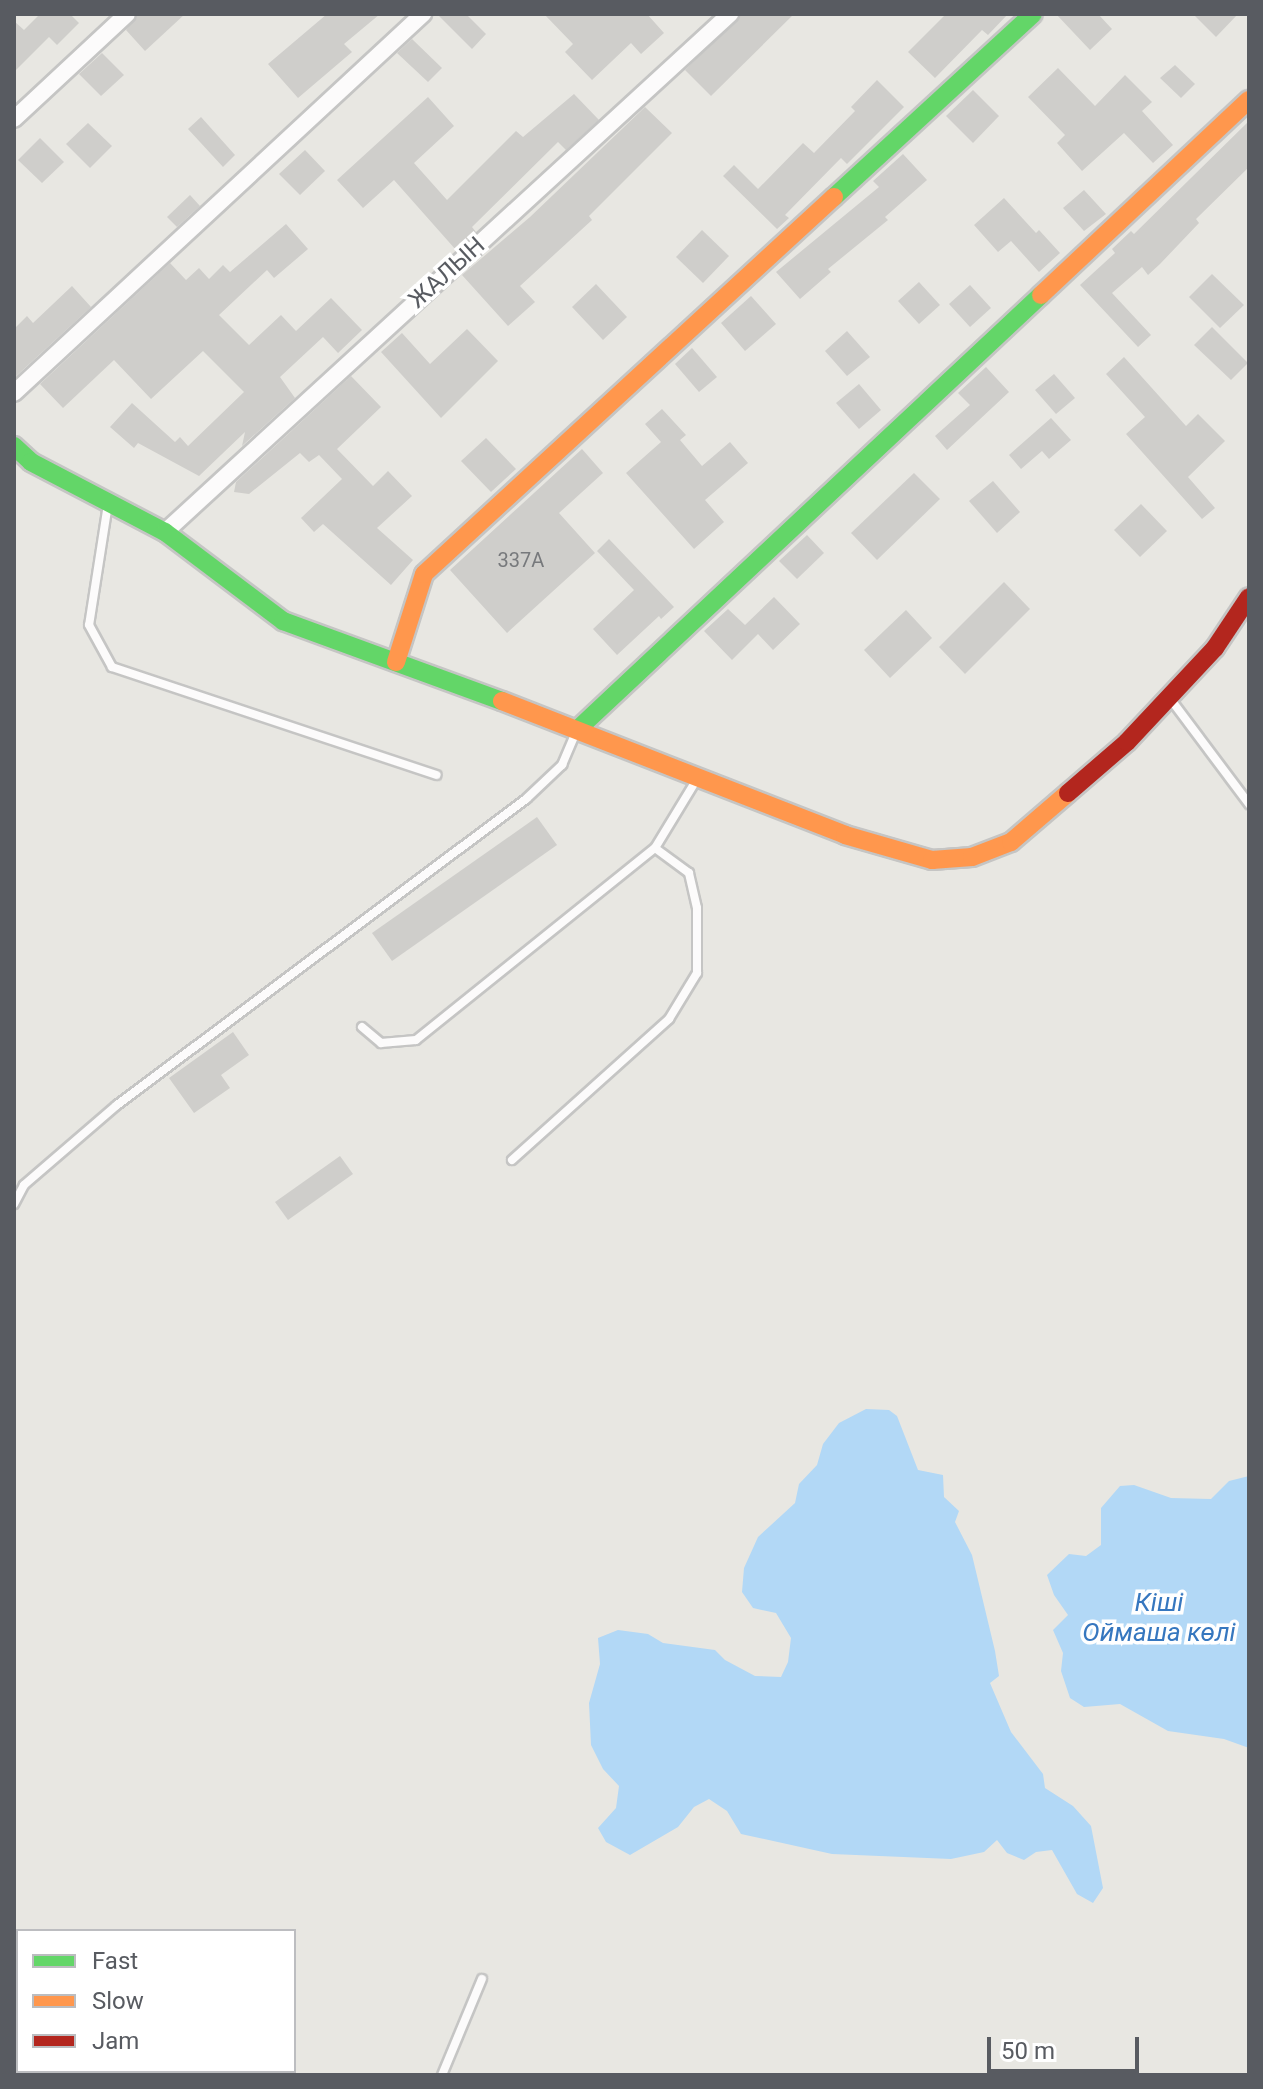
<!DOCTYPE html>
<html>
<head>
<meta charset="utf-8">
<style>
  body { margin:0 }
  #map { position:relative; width:1263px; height:2089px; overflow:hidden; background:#e8e7e2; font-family:Roboto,sans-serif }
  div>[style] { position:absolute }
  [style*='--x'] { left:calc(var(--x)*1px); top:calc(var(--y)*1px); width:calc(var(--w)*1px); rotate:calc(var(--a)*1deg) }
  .water>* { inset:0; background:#b2d8f6 }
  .building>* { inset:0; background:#cfcecb }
  .roads { filter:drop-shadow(2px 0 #c5c5c4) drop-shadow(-2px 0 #c5c5c4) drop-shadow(0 2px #c5c5c4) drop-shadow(0 -2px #c5c5c4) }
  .lane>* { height:8px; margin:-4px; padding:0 4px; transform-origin:4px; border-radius:4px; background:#fcfbfb }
  .street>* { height:16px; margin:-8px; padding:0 8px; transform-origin:8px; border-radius:8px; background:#fcfbfb }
  .fast>* { height:18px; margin:-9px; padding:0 9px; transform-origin:9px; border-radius:9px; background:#63d668 }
  .slow>* { height:18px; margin:-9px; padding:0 9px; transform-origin:9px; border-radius:9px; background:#ff974d }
  .jam>* { height:18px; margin:-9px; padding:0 9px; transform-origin:9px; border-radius:9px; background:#b3261e }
  span { translate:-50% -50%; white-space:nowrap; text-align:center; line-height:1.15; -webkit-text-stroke:7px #fff; paint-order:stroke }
  .number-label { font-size:20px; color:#77797c }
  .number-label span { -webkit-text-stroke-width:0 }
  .street-label { font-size:24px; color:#585b61 }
  .water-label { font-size:26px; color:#3677bf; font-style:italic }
  .frame { position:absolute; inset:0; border:16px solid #585b61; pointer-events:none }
  .legend { position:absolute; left:16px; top:1929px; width:280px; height:144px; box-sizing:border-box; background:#fff; border:2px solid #bcbdc0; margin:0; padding:10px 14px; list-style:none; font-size:24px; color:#585b61 }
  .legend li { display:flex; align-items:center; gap:16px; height:40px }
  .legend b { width:40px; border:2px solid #bcbdc0 }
  .scale { position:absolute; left:987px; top:2037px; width:152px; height:36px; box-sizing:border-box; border:4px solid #585b61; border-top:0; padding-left:10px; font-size:24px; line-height:28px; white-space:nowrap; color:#585b61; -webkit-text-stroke:6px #fff; paint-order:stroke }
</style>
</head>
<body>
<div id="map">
  <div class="water">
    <div style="clip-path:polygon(866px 1409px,889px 1410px,897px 1416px,918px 1470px,943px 1475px,944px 1497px,959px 1511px,955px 1522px,972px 1555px,995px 1651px,999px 1676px,990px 1683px,1011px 1732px,1043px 1774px,1045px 1788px,1073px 1806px,1091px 1826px,1103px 1888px,1093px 1903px,1077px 1894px,1052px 1850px,1036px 1852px,1024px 1860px,1007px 1853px,997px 1840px,984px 1852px,951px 1859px,832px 1854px,741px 1834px,727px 1811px,709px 1799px,694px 1807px,678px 1827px,630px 1855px,606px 1842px,598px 1828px,616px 1808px,619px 1786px,603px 1769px,591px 1745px,589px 1703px,600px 1664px,598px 1638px,618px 1630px,648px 1634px,663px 1643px,715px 1650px,725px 1660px,755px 1676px,781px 1677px,788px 1662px,791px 1638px,776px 1613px,753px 1608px,742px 1592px,744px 1568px,758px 1537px,795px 1503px,799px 1484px,817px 1465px,823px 1444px,839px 1423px)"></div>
    <div style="clip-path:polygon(1249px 1476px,1249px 1748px,1224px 1739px,1168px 1731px,1120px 1704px,1084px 1707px,1070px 1698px,1061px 1671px,1063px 1653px,1053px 1630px,1068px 1615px,1054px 1595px,1047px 1575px,1069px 1554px,1086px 1556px,1101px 1545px,1101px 1508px,1120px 1486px,1134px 1485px,1171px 1498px,1211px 1499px,1229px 1481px)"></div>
  </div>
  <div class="building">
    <div style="clip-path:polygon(40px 14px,70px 14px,79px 23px,57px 45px,49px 37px,14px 72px,14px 21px,24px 30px)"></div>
    <div style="clip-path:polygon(138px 14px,185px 14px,145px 51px,126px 30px)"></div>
    <div style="clip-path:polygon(327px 14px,380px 14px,344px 44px,352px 52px,298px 98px,268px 64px)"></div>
    <div style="clip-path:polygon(437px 14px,466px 14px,486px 34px,472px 49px)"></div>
    <div style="clip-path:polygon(544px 14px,647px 14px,664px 33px,641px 54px,631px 43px,592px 80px,565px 52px,573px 44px)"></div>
    <div style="clip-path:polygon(742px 14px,794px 14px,711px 96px,685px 70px)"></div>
    <div style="clip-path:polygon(946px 14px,1008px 14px,988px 35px,982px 30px,935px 78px,908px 52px)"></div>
    <div style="clip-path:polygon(1056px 14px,1098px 14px,1112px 29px,1090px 50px)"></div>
    <div style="clip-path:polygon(1193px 14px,1238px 14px,1216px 37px)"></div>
    <div style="clip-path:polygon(412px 39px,442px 68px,428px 82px,397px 53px)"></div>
    <div style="clip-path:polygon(102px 53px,124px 75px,101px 96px,79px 74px)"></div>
    <div style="clip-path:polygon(1175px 65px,1195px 84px,1181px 98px,1160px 78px)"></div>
    <div style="clip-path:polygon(1058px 68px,1095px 106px,1125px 75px,1152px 102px,1142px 111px,1173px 145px,1153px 163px,1124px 133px,1082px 171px,1057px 143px,1065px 135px,1028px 97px)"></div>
    <div style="clip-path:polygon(877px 80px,904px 107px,847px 164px,841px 158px,785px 215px,789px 218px,777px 229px,723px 176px,734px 165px,758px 189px,803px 143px,814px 153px,855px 111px,851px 107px)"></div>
    <div style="clip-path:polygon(973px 90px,999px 116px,973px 143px,946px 116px)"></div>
    <div style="clip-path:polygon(574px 94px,599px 120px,566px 150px,558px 142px,472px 227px,476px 232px,456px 250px,394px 180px,363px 208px,337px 180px,428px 97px,454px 126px,414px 163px,447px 200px,516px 131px,523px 137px)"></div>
    <div style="clip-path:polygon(645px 107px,672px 133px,589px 216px,592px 220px,520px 286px,535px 302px,508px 326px,462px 275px,530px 217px)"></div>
    <div style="clip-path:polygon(201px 117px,235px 155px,223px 167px,188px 129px)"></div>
    <div style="clip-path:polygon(1249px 121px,1249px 167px,1196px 219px,1199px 223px,1160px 264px,1148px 275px,1142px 267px,1112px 293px,1151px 335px,1138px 347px,1080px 285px,1115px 253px,1112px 249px,1131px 231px,1134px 234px)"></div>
    <div style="clip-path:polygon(88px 123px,112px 146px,90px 168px,66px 144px)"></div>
    <div style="clip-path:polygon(40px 138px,64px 162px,42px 183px,18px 160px)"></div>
    <div style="clip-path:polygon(305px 150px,325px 171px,300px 195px,279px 174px)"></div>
    <div style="clip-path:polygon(903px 154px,927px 180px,885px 217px,888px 220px,828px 269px,831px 272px,800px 299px,776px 272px,879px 187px,873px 181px)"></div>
    <div style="clip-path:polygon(1084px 190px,1106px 214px,1084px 231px,1063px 208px)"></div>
    <div style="clip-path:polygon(190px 195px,200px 206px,177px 227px,167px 217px)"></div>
    <div style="clip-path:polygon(1004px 198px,1036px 233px,1039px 230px,1060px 253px,1039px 272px,1011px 241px,998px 252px,974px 225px)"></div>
    <div style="clip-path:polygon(286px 224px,308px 249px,274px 278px,267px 270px,219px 315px,249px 345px,281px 315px,296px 331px,331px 298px,362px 330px,338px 353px,323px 337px,280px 377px,295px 398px,242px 446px,245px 432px,199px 476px,138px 443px,134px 448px,110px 427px,132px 403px,175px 442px,180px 437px,188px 446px,244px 392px,203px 351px,151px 399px,114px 360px,63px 408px,40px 384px,170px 263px,186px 280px,199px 268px,209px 279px,223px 265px,230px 272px)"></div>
    <div style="clip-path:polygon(702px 230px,729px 256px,703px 283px,676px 257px)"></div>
    <div style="clip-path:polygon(1212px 274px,1244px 305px,1220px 328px,1189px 297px)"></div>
    <div style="clip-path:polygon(919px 282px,940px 305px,919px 324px,898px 301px)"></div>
    <div style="clip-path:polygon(596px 284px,627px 317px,603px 340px,572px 307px)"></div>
    <div style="clip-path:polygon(970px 285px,991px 308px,970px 327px,949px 304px)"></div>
    <div style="clip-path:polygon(72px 286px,91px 307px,14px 378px,14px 329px,27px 316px,33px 323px)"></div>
    <div style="clip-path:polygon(751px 296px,776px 324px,745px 351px,721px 323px)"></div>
    <div style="clip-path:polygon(1212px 327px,1248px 363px,1231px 380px,1194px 345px)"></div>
    <div style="clip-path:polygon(467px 329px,498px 361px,441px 418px,381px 352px,402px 333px,430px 364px)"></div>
    <div style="clip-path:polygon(847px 331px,870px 357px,847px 376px,825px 351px)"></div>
    <div style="clip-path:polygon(692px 348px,717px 377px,699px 392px,675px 364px)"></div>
    <div style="clip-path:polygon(1124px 357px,1186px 426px,1198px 414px,1225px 441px,1188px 477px,1215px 508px,1202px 519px,1126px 434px,1145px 417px,1106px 374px)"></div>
    <div style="clip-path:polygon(986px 367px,1009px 392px,947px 450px,935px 436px,970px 405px,958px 393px)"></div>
    <div style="clip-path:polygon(1054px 374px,1075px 398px,1056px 414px,1035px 390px)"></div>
    <div style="clip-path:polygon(351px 376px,381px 407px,337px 449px,373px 486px,388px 471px,412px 496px,377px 528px,413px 560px,391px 585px,323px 524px,314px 532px,301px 518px,342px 479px,319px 455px,309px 462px,300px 453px,249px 494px,234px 492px,236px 482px)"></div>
    <div style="clip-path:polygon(859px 384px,881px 410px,859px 429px,836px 403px)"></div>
    <div style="clip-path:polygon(662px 409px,686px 435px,680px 440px,702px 466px,730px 442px,748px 463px,705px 500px,724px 522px,694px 549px,626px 473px,661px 442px,645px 424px)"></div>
    <div style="clip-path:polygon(1051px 418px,1071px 440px,1049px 459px,1042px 451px,1021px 469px,1009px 455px)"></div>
    <div style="clip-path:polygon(486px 438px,516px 469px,491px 492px,461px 461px)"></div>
    <div style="clip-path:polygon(582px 449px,603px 473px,559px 513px,595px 553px,507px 633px,450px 570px)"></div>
    <div style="clip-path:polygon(914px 473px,940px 499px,877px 560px,851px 533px)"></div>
    <div style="clip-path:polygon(993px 481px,1020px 512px,997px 533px,969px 501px)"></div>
    <div style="clip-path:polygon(1141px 504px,1167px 531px,1140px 557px,1114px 530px)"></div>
    <div style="clip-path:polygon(807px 535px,824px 553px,797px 579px,779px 561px)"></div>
    <div style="clip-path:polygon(609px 539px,674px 607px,661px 619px,659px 616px,617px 655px,593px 629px,634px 590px,597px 551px)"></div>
    <div style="clip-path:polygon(1004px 582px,1030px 609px,965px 674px,939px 647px)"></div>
    <div style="clip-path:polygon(774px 597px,800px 624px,773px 650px,758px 634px,732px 660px,704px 631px,728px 609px,745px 625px)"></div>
    <div style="clip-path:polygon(906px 610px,932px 638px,890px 678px,864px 650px)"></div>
    <div style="clip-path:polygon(537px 817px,557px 845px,392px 961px,372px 933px)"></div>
    <div style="clip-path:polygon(233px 1032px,249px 1055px,221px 1075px,230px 1088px,194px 1113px,169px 1078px)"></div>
    <div style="clip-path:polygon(340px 1156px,353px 1174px,288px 1220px,275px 1202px)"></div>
  </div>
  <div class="roads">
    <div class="lane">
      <div style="--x:108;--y:504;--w:122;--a:98.9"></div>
      <div style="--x:89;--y:625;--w:48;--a:61.3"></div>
      <div style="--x:112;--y:667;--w:342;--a:18.4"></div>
      <div style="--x:1172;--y:701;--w:129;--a:53.2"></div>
      <div style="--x:362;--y:1027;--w:25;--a:40"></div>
      <div style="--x:381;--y:1043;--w:35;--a:-5"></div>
      <div style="--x:416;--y:1040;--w:307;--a:-38.8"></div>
      <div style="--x:655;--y:848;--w:81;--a:-58.7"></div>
      <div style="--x:512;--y:1160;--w:211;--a:-41.9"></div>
      <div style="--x:669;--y:1019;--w:54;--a:-58.7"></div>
      <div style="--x:697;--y:973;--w:65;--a:-90"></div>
      <div style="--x:697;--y:908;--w:36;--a:-103"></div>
      <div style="--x:689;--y:873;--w:42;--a:-143.7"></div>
      <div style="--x:14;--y:1204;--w:21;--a:-62"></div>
      <div style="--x:24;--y:1185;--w:123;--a:-40.7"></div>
      <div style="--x:117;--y:1105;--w:511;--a:-36.8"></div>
      <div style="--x:526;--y:799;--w:50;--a:-43.4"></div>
      <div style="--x:562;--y:765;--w:38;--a:-67"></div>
      <div style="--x:442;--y:2075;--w:104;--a:-67.4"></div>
    </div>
    <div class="street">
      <div style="--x:14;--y:119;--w:154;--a:-42.9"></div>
      <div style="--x:14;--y:393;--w:558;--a:-42.82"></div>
      <div style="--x:165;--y:532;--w:767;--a:-42.52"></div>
    </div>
    <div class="fast">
      <div style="--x:834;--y:197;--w:270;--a:-42.6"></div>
      <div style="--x:14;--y:446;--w:23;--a:43"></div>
      <div style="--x:31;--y:462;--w:151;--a:27.6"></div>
      <div style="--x:165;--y:532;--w:148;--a:37"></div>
      <div style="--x:283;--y:621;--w:233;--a:20.1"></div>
      <div style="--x:578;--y:729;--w:635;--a:-43.15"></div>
    </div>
    <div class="slow">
      <div style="--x:1041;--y:295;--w:285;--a:-43.2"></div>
      <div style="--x:396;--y:662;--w:92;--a:-72.3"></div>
      <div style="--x:424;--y:574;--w:557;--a:-42.6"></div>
      <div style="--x:502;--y:701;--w:368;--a:21.3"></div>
      <div style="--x:845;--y:835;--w:91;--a:16"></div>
      <div style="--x:932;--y:860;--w:40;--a:-4.3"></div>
      <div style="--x:972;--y:857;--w:42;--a:-21"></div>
      <div style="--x:1011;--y:842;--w:75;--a:-40.7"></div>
    </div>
    <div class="jam">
      <div style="--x:1068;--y:793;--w:78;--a:-40.8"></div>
      <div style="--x:1127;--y:742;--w:129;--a:-46.9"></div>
      <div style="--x:1215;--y:648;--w:61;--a:-56.3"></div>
    </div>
  </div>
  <div class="number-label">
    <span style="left:521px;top:560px">337А</span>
  </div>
  <div class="street-label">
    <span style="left:447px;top:273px;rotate:-42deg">ЖАЛЫН</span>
  </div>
  <div class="water-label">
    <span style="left:1159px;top:1618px">Кіші<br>Оймаша көлi</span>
  </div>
  <div class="frame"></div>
  <ul class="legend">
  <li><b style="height:10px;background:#63d668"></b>Fast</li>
  <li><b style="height:10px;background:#ff974d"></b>Slow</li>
  <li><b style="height:10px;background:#b3261e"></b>Jam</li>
  </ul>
  <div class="scale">50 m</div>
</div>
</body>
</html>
